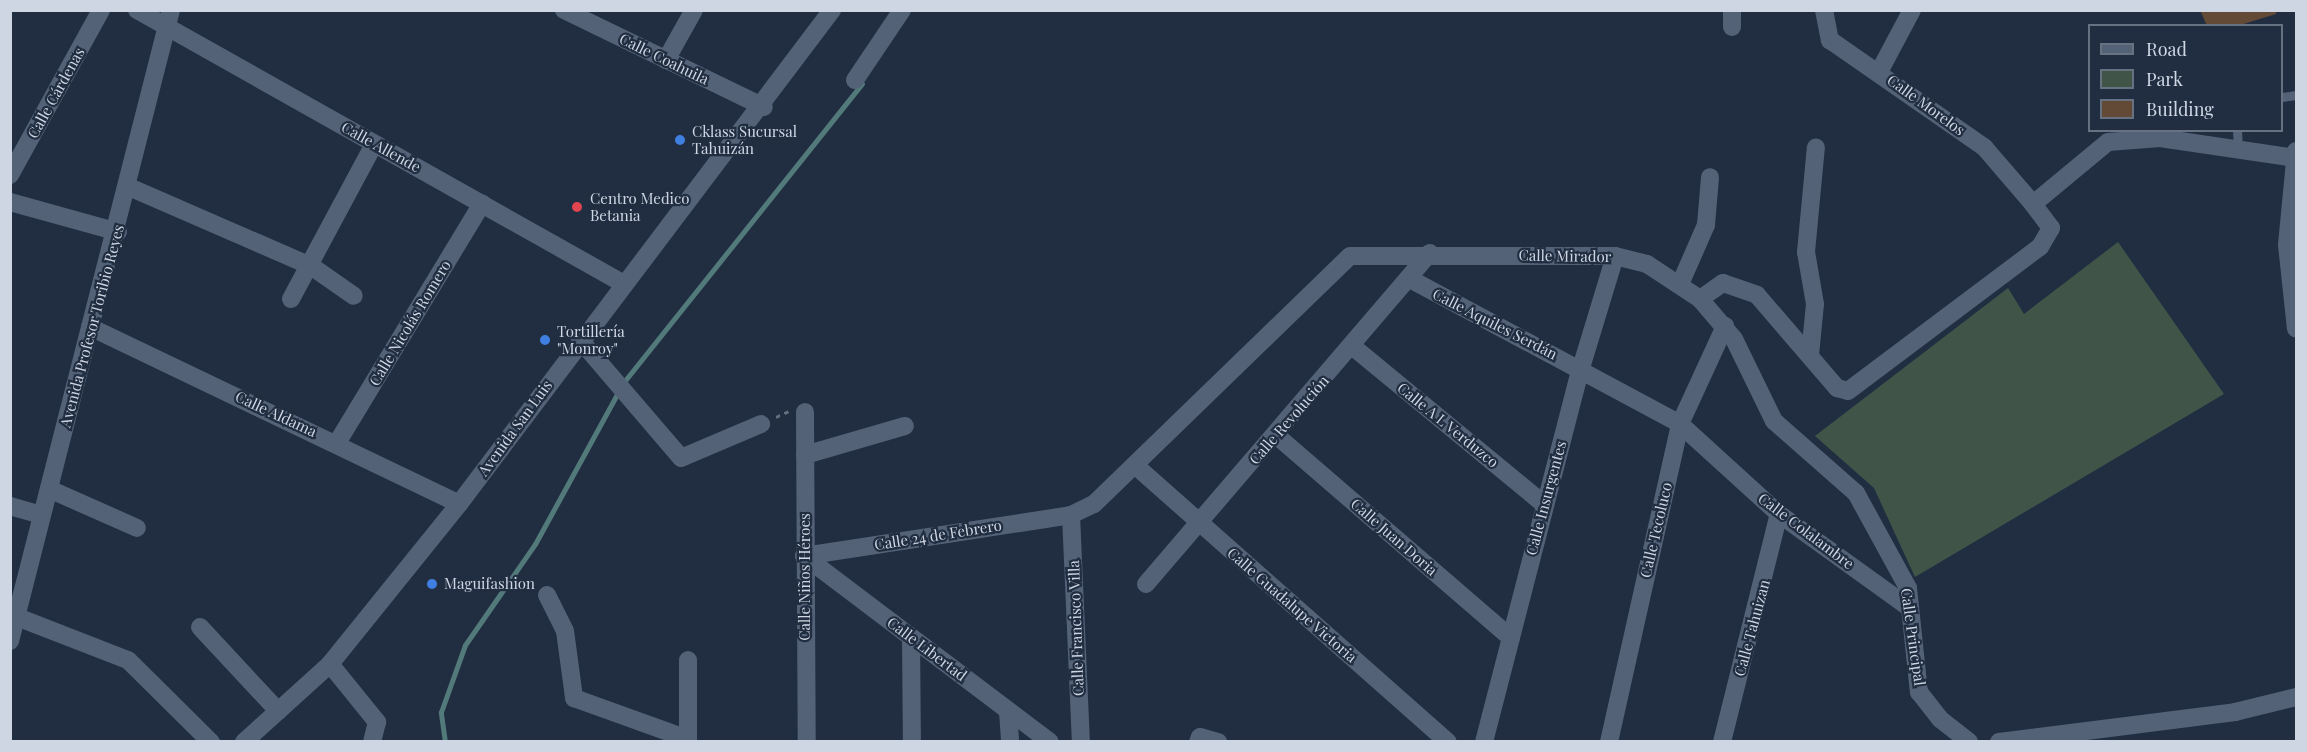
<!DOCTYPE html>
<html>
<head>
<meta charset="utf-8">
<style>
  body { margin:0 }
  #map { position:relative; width:2307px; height:752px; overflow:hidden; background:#212e41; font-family:"Playfair Display",serif }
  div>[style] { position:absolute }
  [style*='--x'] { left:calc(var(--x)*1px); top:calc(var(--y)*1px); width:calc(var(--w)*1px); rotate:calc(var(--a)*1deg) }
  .green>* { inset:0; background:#405548 }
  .stream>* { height:5px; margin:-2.5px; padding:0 2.5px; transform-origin:2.5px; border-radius:2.5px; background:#537a7b }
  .building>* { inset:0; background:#624a36 }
  .path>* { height:3px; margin-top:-1.5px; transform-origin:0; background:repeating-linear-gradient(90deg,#646f80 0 4.5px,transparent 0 9px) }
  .lane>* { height:9px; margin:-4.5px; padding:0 4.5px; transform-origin:4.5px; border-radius:4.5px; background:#546278 }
  .street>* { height:18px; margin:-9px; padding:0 9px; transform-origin:9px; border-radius:9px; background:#546278 }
  .secondary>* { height:18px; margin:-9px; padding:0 9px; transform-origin:9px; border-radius:9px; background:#546278 }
  .dots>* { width:16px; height:16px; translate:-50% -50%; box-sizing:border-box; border:3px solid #212e41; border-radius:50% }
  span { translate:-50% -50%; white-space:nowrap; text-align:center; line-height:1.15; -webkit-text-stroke:4.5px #212e41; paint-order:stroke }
  .street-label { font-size:15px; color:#ced6e3 }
  .poi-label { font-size:15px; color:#ced6e3 }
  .left { translate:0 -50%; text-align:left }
  .frame { position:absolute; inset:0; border:12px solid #ced6e3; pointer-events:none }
  .legend { position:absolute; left:2088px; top:24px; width:195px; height:108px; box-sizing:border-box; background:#212e41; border:2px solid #667182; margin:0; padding:8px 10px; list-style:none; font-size:18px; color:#ced6e3 }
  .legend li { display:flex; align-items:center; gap:12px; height:30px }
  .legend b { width:30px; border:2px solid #667182 }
</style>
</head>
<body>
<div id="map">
  <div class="green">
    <div style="clip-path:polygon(2118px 242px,2224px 394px,1915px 577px,1874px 488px,1815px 436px,2008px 288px,2024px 314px)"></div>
  </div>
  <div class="stream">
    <div style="--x:445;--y:742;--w:30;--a:-98"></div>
    <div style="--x:441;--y:712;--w:71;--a:-70.3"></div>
    <div style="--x:465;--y:645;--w:123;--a:-55.3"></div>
    <div style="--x:535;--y:544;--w:183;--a:-61.3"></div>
    <div style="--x:623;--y:383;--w:383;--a:-51.4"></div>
  </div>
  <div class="building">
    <div style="clip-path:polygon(2200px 10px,2276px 10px,2276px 14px,2237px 26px,2207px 26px)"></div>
  </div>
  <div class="path">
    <div style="--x:776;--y:417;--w:14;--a:-25"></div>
  </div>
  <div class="lane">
    <div style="--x:2282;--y:97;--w:14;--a:-8"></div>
    <div style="--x:2237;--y:130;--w:19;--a:87"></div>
  </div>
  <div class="street">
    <div style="--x:137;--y:10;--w:559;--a:29.36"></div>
    <div style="--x:564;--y:10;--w:222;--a:25.9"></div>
    <div style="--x:1732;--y:27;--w:17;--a:-90"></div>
    <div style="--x:666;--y:60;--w:57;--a:-60.8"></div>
    <div style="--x:1879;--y:72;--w:70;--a:-62"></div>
    <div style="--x:855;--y:80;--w:84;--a:-56.1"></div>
    <div style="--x:10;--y:175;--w:188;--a:-61.1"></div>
    <div style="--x:129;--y:187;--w:198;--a:23.5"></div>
    <div style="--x:311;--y:266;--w:52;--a:34.9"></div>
    <div style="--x:10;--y:202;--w:112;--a:15.5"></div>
    <div style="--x:1410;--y:279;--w:306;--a:28.2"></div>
    <div style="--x:1680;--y:424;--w:134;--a:42.3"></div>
    <div style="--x:1779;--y:514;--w:161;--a:35.7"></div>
    <div style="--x:1681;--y:282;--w:62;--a:-66.3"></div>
    <div style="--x:1706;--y:225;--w:48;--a:-85.2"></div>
    <div style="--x:291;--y:299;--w:176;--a:-61.8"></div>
    <div style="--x:1700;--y:299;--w:28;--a:-35"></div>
    <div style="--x:1723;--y:283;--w:36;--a:19"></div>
    <div style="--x:1757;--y:295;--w:123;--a:49.3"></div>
    <div style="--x:1837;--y:388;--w:11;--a:15"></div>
    <div style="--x:1848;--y:391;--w:240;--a:-36.9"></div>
    <div style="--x:2040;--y:247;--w:22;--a:-60"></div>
    <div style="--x:2051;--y:228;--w:30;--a:-127"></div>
    <div style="--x:90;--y:327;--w:409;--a:25.6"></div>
    <div style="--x:580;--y:340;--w:155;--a:49.4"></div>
    <div style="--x:681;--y:458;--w:87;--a:-23"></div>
    <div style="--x:1352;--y:346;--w:249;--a:39.5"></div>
    <div style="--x:1810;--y:355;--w:51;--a:-84.4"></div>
    <div style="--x:1815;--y:304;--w:53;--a:-99.8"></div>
    <div style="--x:1806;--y:252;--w:105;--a:-84.6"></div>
    <div style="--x:805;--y:412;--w:330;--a:89.7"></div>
    <div style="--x:1277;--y:436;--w:309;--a:40.8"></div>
    <div style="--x:337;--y:443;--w:280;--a:-58.8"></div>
    <div style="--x:805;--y:455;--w:104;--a:-16.2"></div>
    <div style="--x:1137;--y:467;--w:415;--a:41.5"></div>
    <div style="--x:49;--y:489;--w:96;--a:23.9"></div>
    <div style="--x:10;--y:506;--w:33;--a:16"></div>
    <div style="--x:1071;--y:515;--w:227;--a:87.5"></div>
    <div style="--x:804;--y:556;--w:270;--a:-8.7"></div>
    <div style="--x:1071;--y:515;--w:25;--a:-26"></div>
    <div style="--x:1094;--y:504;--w:356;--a:-44.1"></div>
    <div style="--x:1350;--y:256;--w:265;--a:0"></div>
    <div style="--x:1615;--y:256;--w:33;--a:14"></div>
    <div style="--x:1647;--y:264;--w:64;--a:33.4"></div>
    <div style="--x:1700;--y:299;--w:52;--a:49.6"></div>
    <div style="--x:1734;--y:339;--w:91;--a:64"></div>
    <div style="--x:1774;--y:421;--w:109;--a:41.3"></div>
    <div style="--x:1856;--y:493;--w:108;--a:61.3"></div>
    <div style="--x:1908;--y:588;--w:105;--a:84"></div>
    <div style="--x:1919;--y:692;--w:34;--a:52"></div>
    <div style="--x:1940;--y:719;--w:37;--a:38"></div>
    <div style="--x:804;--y:556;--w:308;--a:37.1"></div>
    <div style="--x:1146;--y:584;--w:436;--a:-49.4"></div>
    <div style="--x:547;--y:595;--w:40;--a:63.4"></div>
    <div style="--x:565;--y:631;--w:68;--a:82.3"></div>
    <div style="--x:574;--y:698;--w:121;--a:19.8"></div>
    <div style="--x:17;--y:617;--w:119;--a:21.2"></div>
    <div style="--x:128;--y:660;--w:117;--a:44.7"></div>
    <div style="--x:200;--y:627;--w:115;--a:47.1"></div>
    <div style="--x:911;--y:637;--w:105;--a:89.5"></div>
    <div style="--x:688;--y:660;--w:82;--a:90"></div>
    <div style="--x:330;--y:664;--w:75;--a:51"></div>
    <div style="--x:377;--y:722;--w:21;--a:104"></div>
    <div style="--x:1008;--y:711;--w:31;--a:86"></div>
    <div style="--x:1198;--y:742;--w:5;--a:-68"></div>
    <div style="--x:1200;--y:737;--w:19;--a:16"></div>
    <div style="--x:1484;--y:742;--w:386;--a:-75.5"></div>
    <div style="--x:1581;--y:368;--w:117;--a:-73.1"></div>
    <div style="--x:1609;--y:742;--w:326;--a:-77.4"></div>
    <div style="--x:1680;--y:424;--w:108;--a:-65.3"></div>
    <div style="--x:1722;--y:742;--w:235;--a:-76"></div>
    <div style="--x:1999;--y:742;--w:238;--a:-7.2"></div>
    <div style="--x:2235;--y:712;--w:63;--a:-13.8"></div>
  </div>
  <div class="secondary">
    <div style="--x:1824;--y:10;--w:31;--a:79"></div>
    <div style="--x:1830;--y:40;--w:188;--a:34.8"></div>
    <div style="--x:1984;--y:147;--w:75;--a:49.3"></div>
    <div style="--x:2033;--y:204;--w:97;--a:-39.6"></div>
    <div style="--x:2108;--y:142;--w:52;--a:-4.4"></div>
    <div style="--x:2160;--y:138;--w:137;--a:8.4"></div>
    <div style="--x:2296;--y:151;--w:94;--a:95.5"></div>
    <div style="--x:2287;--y:245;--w:84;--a:83.9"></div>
    <div style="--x:10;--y:641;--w:651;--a:-75.69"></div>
    <div style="--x:244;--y:742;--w:116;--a:-42.2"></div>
    <div style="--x:330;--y:664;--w:206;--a:-51.1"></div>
    <div style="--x:459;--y:504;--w:619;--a:-52.94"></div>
  </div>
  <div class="dots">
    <div style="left:680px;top:140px;background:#3f7fe0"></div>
    <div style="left:577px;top:207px;background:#e0444e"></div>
    <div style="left:545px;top:340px;background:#3f7fe0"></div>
    <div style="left:432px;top:584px;background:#3f7fe0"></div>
  </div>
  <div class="street-label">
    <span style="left:664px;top:59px;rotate:26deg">Calle Coahuila</span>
    <span style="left:56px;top:93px;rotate:-61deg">Calle Cárdenas</span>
    <span style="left:1926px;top:105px;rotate:36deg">Calle Morelos</span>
    <span style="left:381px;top:147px;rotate:29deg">Calle Allende</span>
    <span style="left:1565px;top:256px;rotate:1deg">Calle Mirador</span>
    <span style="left:410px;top:323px;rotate:-59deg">Calle Nicolás Romero</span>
    <span style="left:1495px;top:324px;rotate:27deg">Calle Aquiles Serdán</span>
    <span style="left:92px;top:326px;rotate:-75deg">Avenida Profesor Toribio Reyes</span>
    <span style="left:276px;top:414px;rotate:25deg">Calle Aldama</span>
    <span style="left:1289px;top:420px;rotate:-49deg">Calle Revolución</span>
    <span style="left:1448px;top:425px;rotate:39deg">Calle A L Verduzco</span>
    <span style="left:515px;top:428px;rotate:-54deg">Avenida San Luis</span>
    <span style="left:1546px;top:498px;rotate:-75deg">Calle Insurgentes</span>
    <span style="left:1656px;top:530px;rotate:-77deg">Calle Tecoluco</span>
    <span style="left:1806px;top:531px;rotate:37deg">Calle Colalambre</span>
    <span style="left:938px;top:535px;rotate:-9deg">Calle 24 de Febrero</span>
    <span style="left:1394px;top:537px;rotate:41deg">Calle Juan Doria</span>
    <span style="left:805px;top:577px;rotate:-90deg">Calle Niños Héroes</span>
    <span style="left:1292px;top:605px;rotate:41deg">Calle Guadalupe Victoria</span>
    <span style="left:1076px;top:628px;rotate:-92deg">Calle Francisco Villa</span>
    <span style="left:1752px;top:628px;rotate:-75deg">Calle Tahuizan</span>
    <span style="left:1913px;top:637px;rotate:82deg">Calle Principal</span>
    <span style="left:927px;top:649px;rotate:37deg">Calle Libertad</span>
  </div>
  <div class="poi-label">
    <span class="left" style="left:692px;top:140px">Cklass Sucursal<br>Tahuizán</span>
    <span class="left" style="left:590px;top:207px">Centro Medico<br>Betania</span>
    <span class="left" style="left:557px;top:340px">Tortillería<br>"Monroy"</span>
    <span class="left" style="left:444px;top:584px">Maguifashion</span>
  </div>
  <div class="frame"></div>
  <ul class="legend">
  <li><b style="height:8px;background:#546278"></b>Road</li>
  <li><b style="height:16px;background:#405548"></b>Park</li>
  <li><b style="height:16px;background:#624a36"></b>Building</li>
  </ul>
</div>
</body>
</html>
